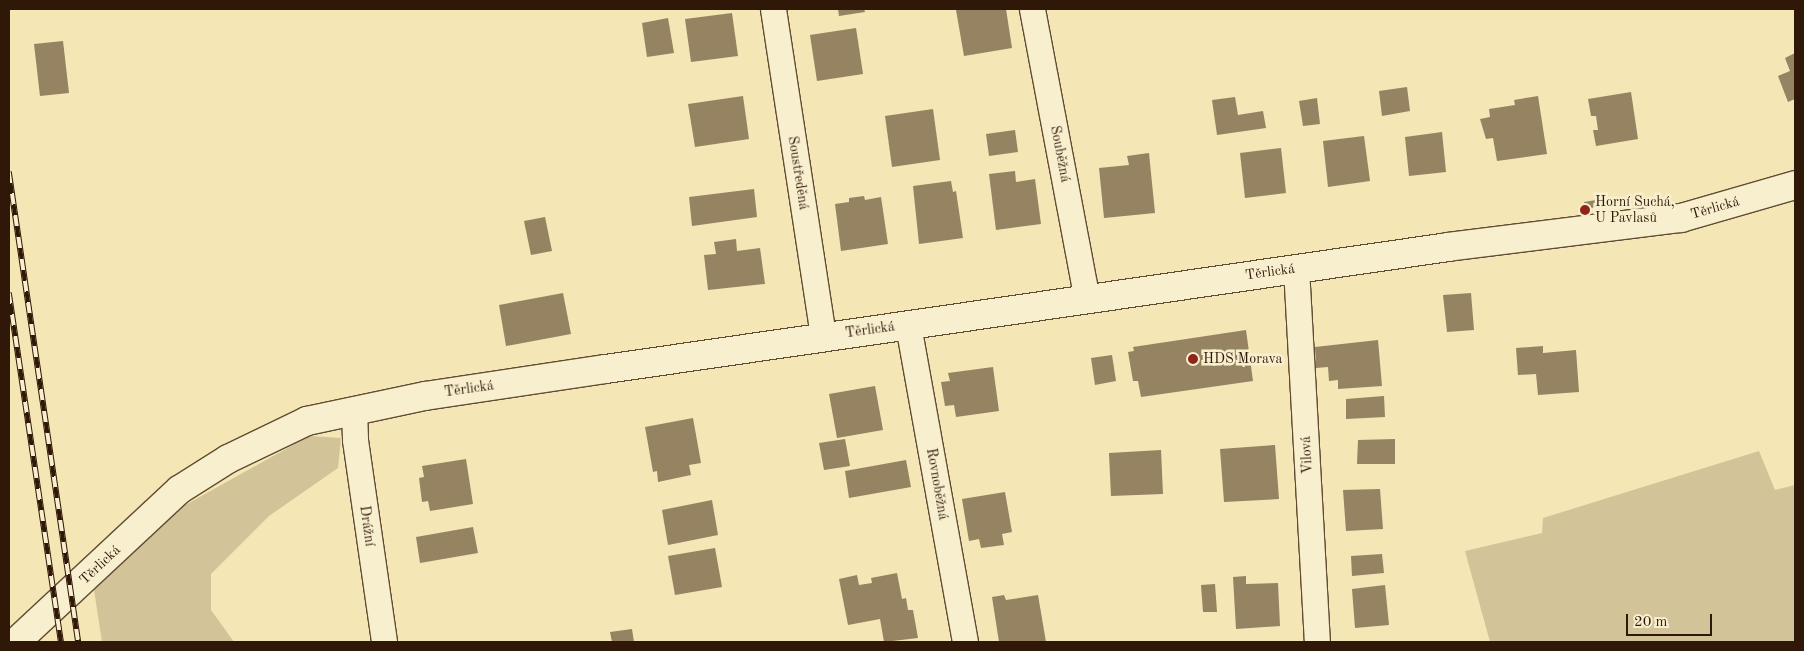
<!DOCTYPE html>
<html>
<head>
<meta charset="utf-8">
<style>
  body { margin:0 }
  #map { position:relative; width:1804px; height:651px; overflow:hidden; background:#f4e6b5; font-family:"Old Standard TT",serif }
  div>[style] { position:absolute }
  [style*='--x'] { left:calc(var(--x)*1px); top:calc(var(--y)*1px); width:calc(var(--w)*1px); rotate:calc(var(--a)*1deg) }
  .green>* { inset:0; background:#d3c398 }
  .building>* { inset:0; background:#958362 }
  .roads { filter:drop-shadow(1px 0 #604c33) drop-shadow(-1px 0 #604c33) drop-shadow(0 1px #604c33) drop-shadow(0 -1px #604c33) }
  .street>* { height:25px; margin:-12.5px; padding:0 12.5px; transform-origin:12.5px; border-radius:12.5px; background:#f8efcf }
  .secondary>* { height:28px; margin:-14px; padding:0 14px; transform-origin:14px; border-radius:14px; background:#f8efcf }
  .rail>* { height:5.5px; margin-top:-2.75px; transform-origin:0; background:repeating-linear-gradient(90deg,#f8efcf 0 11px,#2f1808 0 22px); box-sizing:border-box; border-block:1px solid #2f1808 }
  .dots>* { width:14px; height:14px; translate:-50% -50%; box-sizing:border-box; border:2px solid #f8efcf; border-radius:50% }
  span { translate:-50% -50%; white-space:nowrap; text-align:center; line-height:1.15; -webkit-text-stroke:5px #f8efcf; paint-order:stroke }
  .street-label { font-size:14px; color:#2f1808 }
  .poi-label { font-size:14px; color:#2f1808 }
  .left { translate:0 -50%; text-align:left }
  .frame { position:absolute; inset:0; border:10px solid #2f1808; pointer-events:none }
  .scale { position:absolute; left:1626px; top:614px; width:86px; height:22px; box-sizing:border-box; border:2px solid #2f1808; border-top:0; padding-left:6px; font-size:15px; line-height:18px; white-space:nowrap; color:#2f1808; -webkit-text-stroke:4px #f8efcf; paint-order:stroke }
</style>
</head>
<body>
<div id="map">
  <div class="green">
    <div style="clip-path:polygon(309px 436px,341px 438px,338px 468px,269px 516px,211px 574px,211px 610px,234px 642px,102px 642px,94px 590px,180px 508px)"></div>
    <div style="clip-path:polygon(1759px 451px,1775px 490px,1795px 485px,1795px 642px,1490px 642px,1465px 551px,1542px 533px,1543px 518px)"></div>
  </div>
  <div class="building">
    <div style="clip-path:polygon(838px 9px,864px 9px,865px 12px,839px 16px)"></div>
    <div style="clip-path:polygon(1006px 9px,1012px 48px,964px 56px,956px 10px)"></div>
    <div style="clip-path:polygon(732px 13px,738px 56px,691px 62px,685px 19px)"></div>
    <div style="clip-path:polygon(668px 18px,674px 53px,647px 57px,642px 23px)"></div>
    <div style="clip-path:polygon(856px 28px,863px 74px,817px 81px,810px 35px)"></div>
    <div style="clip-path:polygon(63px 41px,69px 93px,40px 96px,34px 44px)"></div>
    <div style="clip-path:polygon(1795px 53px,1795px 99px,1788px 102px,1778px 76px,1790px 71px,1785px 58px)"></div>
    <div style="clip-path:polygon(1407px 87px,1410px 111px,1382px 116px,1379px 91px)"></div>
    <div style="clip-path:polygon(1631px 92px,1638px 139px,1596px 146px,1593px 130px,1598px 130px,1596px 116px,1591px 116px,1588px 99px)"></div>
    <div style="clip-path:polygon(743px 96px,749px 139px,695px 147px,688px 104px)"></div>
    <div style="clip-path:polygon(1538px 96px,1547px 154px,1497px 161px,1493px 138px,1486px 139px,1480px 119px,1490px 117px,1489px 109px,1515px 105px,1514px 100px)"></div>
    <div style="clip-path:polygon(1235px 97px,1238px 115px,1263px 111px,1266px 128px,1217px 135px,1212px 100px)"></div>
    <div style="clip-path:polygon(1317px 98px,1320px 124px,1303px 126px,1299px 101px)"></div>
    <div style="clip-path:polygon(933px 109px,940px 160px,892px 167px,885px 116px)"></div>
    <div style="clip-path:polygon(1015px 130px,1018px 152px,989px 156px,986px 134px)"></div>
    <div style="clip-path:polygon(1442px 132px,1446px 172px,1409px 176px,1405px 137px)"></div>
    <div style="clip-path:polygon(1364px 136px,1370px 181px,1328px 187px,1323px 141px)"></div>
    <div style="clip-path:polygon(1281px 148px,1286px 193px,1245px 198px,1240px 153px)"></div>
    <div style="clip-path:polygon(1149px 153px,1155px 213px,1104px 218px,1099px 168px,1129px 165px,1127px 156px)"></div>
    <div style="clip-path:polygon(1015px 171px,1016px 182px,1035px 179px,1041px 224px,996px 230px,989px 174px)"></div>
    <div style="clip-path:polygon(951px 181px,953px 192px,956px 191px,963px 238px,919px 244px,913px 186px)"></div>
    <div style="clip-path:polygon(754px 189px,757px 217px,692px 226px,689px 197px)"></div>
    <div style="clip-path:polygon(864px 196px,865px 200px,881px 197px,888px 244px,841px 251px,835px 204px,849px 202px,849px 198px)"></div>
    <div style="clip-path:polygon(1596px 200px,1597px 207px,1585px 209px,1584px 202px)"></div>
    <div style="clip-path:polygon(545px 217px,552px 251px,531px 255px,524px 221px)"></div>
    <div style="clip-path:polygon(736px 239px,737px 251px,760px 248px,765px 284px,708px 290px,704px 255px,716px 254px,714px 242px)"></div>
    <div style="clip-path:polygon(563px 293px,571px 334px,506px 346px,499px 305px)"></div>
    <div style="clip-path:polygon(1471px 293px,1474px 330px,1447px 332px,1443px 295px)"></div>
    <div style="clip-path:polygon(1246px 330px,1253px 381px,1141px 397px,1138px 381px,1133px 381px,1128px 352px,1134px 351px,1133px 347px)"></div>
    <div style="clip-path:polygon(1378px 340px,1382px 386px,1338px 389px,1338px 380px,1329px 381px,1328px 367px,1316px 368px,1315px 347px)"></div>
    <div style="clip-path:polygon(1543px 346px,1543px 353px,1576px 350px,1579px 392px,1538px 395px,1536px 374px,1518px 375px,1516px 348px)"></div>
    <div style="clip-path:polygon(1112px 355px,1116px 381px,1095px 385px,1091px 358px)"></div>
    <div style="clip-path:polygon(993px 367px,999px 411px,956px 417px,954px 405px,945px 406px,941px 382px,950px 381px,948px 373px)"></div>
    <div style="clip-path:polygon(875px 386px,883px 430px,837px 438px,829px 394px)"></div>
    <div style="clip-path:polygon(1384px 396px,1385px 417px,1346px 419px,1346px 399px)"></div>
    <div style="clip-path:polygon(693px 418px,701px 463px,689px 465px,691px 475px,658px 482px,657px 471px,653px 472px,645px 427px)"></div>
    <div style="clip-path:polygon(845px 439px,850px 466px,824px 470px,819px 443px)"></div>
    <div style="clip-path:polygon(1395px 439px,1395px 464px,1357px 464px,1358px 440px)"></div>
    <div style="clip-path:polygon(1275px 445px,1279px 499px,1224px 502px,1220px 449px)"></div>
    <div style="clip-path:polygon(1161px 450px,1163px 494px,1111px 496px,1109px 453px)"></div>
    <div style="clip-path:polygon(466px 459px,473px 504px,430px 511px,428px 501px,422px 502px,419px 478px,424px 477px,422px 466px)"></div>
    <div style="clip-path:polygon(906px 460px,911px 487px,849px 498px,845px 471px)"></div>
    <div style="clip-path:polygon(1380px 489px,1383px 529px,1346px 531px,1343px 490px)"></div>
    <div style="clip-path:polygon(1005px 492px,1012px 532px,1002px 534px,1004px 545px,981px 548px,979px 539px,969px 541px,962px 499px)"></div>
    <div style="clip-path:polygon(712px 500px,718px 535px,668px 545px,662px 510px)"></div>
    <div style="clip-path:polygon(473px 527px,478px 553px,420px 563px,416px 537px)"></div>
    <div style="clip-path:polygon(715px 548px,722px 587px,675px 595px,668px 556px)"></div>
    <div style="clip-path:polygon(1382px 554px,1384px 573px,1352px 576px,1351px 556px)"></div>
    <div style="clip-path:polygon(897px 573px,902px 599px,906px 598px,908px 610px,913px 610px,918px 638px,884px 642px,880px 619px,848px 625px,839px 579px,857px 575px,859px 585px,872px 583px,871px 578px)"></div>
    <div style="clip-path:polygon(1246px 576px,1246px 584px,1278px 583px,1280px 626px,1236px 629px,1233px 577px)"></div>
    <div style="clip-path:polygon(1215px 584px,1217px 612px,1203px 612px,1201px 585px)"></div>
    <div style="clip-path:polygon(1385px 585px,1389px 625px,1355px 628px,1352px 589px)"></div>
    <div style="clip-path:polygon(1004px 595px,1006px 600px,1038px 595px,1046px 642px,999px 642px,992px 597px)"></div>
    <div style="clip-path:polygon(632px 629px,634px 642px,612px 642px,610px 632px)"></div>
  </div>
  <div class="roads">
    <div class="street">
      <div style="--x:773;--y:9;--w:332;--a:81.3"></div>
      <div style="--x:1032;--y:9;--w:295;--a:79.3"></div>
      <div style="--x:1296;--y:268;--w:375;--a:86.8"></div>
      <div style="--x:908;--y:325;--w:322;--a:79.8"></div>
      <div style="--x:354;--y:410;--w:30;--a:88"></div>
      <div style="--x:355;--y:440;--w:204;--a:81.8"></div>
    </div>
    <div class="secondary">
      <div style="--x:16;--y:642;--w:223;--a:-43"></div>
      <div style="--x:179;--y:490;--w:58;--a:-32.3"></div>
      <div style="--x:228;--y:459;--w:88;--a:-25.7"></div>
      <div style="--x:307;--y:421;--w:121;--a:-12"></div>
      <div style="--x:425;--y:396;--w:183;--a:-8.5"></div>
      <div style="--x:606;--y:369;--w:851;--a:-8.24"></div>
      <div style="--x:1448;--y:247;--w:235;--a:-7.1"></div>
      <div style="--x:1681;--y:218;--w:119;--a:-16.1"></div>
    </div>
  </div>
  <div class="rail">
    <div style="--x:9;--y:172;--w:475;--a:81.6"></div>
    <div style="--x:9;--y:293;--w:353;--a:81.5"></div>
  </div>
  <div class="dots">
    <div style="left:1585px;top:210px;background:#8f2418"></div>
    <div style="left:1193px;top:359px;background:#8f2418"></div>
  </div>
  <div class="street-label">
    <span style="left:1060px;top:154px;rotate:79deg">Souběžná</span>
    <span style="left:798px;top:173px;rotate:81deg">Soustředěná</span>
    <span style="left:1715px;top:208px;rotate:-16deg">Těrlická</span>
    <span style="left:1270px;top:272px;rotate:-8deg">Těrlická</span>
    <span style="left:870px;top:330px;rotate:-8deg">Těrlická</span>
    <span style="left:469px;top:389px;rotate:-8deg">Těrlická</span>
    <span style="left:1307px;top:455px;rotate:-93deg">Vilová</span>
    <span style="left:937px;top:484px;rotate:80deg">Rovnoběžná</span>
    <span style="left:367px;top:526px;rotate:82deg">Drážní</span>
    <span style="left:100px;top:565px;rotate:-43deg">Těrlická</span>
  </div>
  <div class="poi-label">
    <span class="left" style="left:1595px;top:210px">Horní Suchá,<br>U Pavlasů</span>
    <span class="left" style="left:1203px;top:359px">HDS Morava</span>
  </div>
  <div class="frame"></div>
  <div class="scale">20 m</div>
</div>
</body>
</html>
